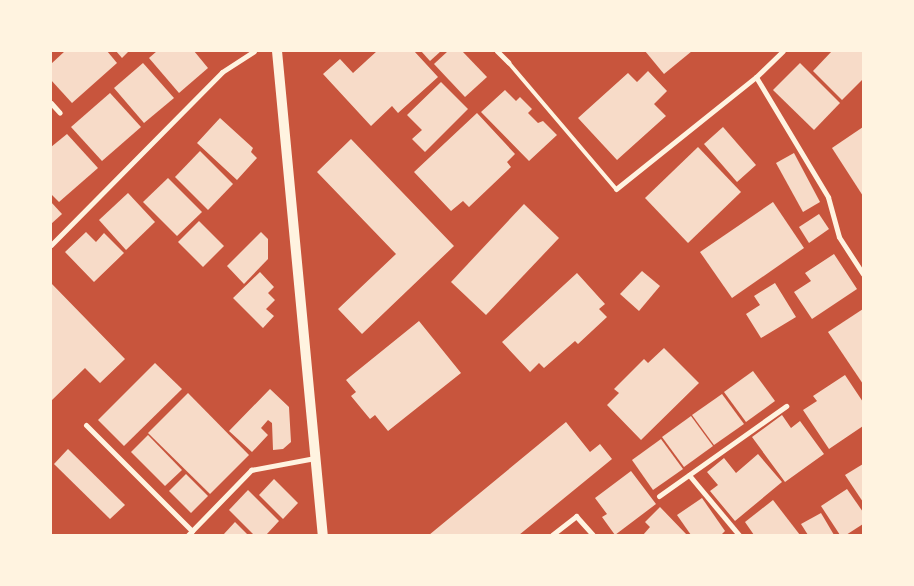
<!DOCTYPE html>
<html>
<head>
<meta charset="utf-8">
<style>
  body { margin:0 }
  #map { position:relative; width:914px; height:586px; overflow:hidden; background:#c8553d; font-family:Rubik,sans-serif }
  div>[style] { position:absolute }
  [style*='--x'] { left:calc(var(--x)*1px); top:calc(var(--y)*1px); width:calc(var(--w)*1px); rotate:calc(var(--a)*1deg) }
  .building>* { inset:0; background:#f7dbc8 }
  .service>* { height:4px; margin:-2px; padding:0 2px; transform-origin:2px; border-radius:2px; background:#fff3e0 }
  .minor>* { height:5px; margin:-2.5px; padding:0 2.5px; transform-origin:2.5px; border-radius:2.5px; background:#fff3e0 }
  .secondary>* { height:10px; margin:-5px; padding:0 5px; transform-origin:5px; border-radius:5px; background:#fff3e0 }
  span { translate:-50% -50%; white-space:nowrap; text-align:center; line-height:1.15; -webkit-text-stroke:4.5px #fff3e0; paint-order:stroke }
  .frame { position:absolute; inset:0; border:52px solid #fff3e0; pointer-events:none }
</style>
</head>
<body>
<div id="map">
  <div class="building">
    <div style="clip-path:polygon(65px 51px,107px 51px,117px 63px,72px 103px,51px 80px,51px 64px)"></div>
    <div style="clip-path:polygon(116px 51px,129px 51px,122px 58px)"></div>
    <div style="clip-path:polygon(157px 51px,194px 51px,208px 68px,179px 93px,149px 58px)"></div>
    <div style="clip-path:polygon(377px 51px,414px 51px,438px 77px,398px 113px,392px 106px,371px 126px,323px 74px,340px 59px,353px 73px)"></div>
    <div style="clip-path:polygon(421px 51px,441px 51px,430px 61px)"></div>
    <div style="clip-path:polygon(448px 51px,462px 51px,487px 77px,465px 97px,434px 64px)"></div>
    <div style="clip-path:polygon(645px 51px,692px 51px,664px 74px)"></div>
    <div style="clip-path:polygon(832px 51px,863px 51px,863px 79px,842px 100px,813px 71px)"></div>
    <div style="clip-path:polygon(143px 63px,174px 98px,144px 123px,114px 88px)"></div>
    <div style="clip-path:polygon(800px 63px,840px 103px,814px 130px,773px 90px)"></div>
    <div style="clip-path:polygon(648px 71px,667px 91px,654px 104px,666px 116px,617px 160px,578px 118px,628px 73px,637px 82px)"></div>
    <div style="clip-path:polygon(441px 82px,468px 109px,425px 152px,412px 139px,422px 130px,407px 115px)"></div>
    <div style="clip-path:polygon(505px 90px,516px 101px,520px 97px,532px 109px,528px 113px,538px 123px,543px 121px,557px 135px,529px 161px,481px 112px)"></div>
    <div style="clip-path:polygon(110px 93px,141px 127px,102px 161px,71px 127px)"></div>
    <div style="clip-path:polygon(477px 113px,515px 154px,507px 162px,511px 167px,469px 207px,463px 201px,451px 211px,414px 172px)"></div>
    <div style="clip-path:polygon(220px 118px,253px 148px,251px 152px,257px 158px,237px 180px,197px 143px)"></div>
    <div style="clip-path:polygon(723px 127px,756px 165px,737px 182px,704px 144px)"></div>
    <div style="clip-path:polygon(863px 127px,863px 196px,832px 148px)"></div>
    <div style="clip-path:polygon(67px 134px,98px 168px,59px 202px,51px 194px,51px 147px)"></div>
    <div style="clip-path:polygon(351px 139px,454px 246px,362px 334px,338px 309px,396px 254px,317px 172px)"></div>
    <div style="clip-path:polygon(698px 147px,741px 192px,688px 243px,645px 198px)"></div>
    <div style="clip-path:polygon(200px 151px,233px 184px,208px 210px,175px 177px)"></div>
    <div style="clip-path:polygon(794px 153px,820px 202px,803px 212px,776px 163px)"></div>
    <div style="clip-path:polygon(168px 178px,202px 212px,177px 236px,143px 202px)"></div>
    <div style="clip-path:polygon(128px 193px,155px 222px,126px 250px,99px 220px)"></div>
    <div style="clip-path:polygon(51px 202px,62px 214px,51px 224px)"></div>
    <div style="clip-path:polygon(773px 202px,804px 248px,732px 298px,700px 252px)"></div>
    <div style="clip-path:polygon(524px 204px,559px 238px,486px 315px,451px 282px)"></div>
    <div style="clip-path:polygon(819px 214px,829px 229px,809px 243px,799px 227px)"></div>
    <div style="clip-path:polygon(199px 221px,224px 246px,203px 267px,178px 242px)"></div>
    <div style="clip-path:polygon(86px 232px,96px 242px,104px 233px,124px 253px,94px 282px,65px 252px)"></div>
    <div style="clip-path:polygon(261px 232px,268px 239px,268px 259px,244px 284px,227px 266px)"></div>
    <div style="clip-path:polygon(834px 254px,857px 289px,812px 319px,794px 292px,811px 281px,805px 273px)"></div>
    <div style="clip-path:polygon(642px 271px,660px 286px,639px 311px,620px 294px)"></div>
    <div style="clip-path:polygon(260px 272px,274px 287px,268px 293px,275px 300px,266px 309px,274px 316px,263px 328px,233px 298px)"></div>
    <div style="clip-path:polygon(577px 273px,605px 304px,599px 309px,607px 317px,578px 344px,575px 341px,544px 368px,539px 363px,530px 372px,502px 342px)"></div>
    <div style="clip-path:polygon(51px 283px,125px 359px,100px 383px,85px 368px,51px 401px)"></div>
    <div style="clip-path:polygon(775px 283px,796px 317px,761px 338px,746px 314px,760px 305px,754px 296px)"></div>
    <div style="clip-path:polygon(863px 309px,863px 384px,828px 332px)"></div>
    <div style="clip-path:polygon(419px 321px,461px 373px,388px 431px,375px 415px,370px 419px,351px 396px,356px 392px,346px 380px)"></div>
    <div style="clip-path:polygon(664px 348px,699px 383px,641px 440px,607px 405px,619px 393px,614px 389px,644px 359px,648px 363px)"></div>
    <div style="clip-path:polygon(155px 363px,182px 389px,124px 446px,98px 420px)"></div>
    <div style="clip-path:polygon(753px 371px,775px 401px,746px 422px,724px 392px)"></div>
    <div style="clip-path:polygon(845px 375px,863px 402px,863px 426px,829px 449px,803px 410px,817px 401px,813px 396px)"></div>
    <div style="clip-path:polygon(270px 389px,289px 407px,291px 442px,283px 449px,273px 450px,272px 423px,268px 420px,261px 428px,268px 435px,252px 452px,229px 431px)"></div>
    <div style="clip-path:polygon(188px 393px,249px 455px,210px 494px,148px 433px)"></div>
    <div style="clip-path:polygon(722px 394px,744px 424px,714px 445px,692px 415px)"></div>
    <div style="clip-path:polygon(782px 415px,791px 428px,800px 421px,824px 454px,785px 482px,752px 437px)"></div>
    <div style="clip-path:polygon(691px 416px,713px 446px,684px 467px,662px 437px)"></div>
    <div style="clip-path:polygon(566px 422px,590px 452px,600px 444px,612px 459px,519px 535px,429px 535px)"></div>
    <div style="clip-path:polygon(148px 435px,182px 470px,165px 486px,131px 452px)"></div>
    <div style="clip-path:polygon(661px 439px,683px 469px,653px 490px,632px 460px)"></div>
    <div style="clip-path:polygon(68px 449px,125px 505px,110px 519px,54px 464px)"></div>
    <div style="clip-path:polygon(758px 454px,782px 482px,735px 521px,710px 491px,718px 485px,707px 472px,724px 458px,736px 473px)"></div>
    <div style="clip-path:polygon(863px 464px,863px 502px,845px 475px)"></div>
    <div style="clip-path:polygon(631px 471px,656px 504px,615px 535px,602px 517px,607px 514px,595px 498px)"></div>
    <div style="clip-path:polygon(186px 474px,208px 496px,191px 513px,169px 491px)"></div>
    <div style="clip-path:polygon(274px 479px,298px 503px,283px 519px,259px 495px)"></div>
    <div style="clip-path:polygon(847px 489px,863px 512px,863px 524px,846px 535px,840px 535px,821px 506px)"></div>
    <div style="clip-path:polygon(248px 490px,279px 521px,266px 535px,254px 535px,229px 510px)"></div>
    <div style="clip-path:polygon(702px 498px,725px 531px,721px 535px,691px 535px,677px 515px)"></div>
    <div style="clip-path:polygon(773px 500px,800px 535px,754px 535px,745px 522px)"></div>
    <div style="clip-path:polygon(660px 507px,687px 535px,643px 535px,650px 527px,645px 522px)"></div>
    <div style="clip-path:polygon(821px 513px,834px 535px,808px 535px,801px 524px)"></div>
    <div style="clip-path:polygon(235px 522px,248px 535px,223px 535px)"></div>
  </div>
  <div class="service">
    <div style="--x:508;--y:62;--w:167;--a:49.6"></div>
  </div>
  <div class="minor">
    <div style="--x:497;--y:51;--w:16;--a:45"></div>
    <div style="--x:756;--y:77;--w:140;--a:59"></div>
    <div style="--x:828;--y:197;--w:41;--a:74.6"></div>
    <div style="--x:839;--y:237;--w:44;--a:57"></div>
    <div style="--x:51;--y:103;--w:13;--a:48"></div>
    <div style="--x:616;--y:189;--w:179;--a:-38.7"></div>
    <div style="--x:756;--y:77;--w:37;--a:-44"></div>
    <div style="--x:51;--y:245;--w:243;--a:-45.3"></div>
    <div style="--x:222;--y:72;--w:38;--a:-33"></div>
    <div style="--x:86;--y:425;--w:150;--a:45"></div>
    <div style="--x:689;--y:475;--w:78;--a:50.2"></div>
    <div style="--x:659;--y:496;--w:156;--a:-35.3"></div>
    <div style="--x:188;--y:535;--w:91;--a:-45.9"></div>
    <div style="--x:251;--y:470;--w:65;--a:-10.6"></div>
    <div style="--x:552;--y:535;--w:31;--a:-38"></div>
    <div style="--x:576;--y:516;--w:25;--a:48"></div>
  </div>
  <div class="secondary">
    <div style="--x:277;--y:51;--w:486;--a:84.6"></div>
  </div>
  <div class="frame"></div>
</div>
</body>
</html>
